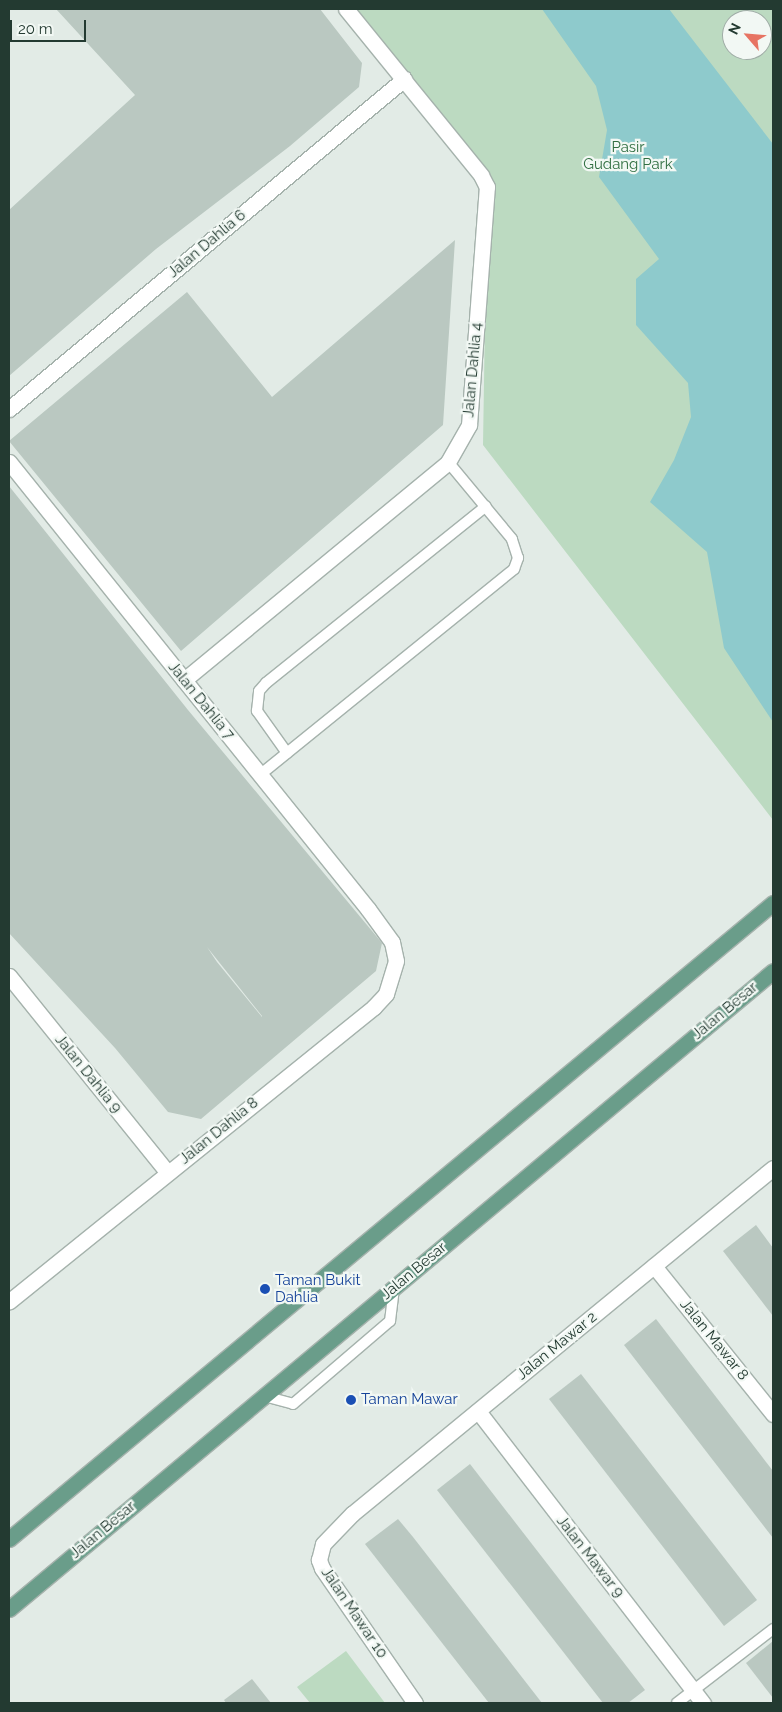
<!DOCTYPE html>
<html>
<head>
<meta charset="utf-8">
<style>
  body { margin:0 }
  #map { position:relative; width:782px; height:1712px; overflow:hidden; background:#e2ebe6; font-family:Raleway,sans-serif }
  div>[style] { position:absolute }
  [style*='--x'] { left:calc(var(--x)*1px); top:calc(var(--y)*1px); width:calc(var(--w)*1px); rotate:calc(var(--a)*1deg) }
  .green>* { inset:0; background:#bcdac1 }
  .water>* { inset:0; background:#8ecacc }
  .building>* { inset:0; background:#bac8c1 }
  .roads { filter:drop-shadow(1px 0 #a5b2ac) drop-shadow(-1px 0 #a5b2ac) drop-shadow(0 1px #a5b2ac) drop-shadow(0 -1px #a5b2ac) }
  .lane>* { height:10px; margin:-5px; padding:0 5px; transform-origin:5px; border-radius:5px; background:#fff }
  .street>* { height:15px; margin:-7.5px; padding:0 7.5px; transform-origin:7.5px; border-radius:7.5px; background:#fff }
  .primary>* { height:15px; margin:-7.5px; padding:0 7.5px; transform-origin:7.5px; border-radius:7.5px; background:#6a9d8a }
  .dots>* { width:14px; height:14px; translate:-50% -50%; box-sizing:border-box; border:2px solid #f2f8f4; border-radius:50% }
  span { translate:-50% -50%; white-space:nowrap; text-align:center; line-height:1.15; -webkit-text-stroke:4.5px #f2f8f4; paint-order:stroke }
  .park-label { font-size:15px; color:#306e41 }
  .street-label { font-size:15px; color:#233a31 }
  .transit-label { font-size:15px; color:#164399 }
  .left { translate:0 -50%; text-align:left }
  .frame { position:absolute; inset:0; border:10px solid #233a31; pointer-events:none }
  .north { position:absolute; left:722px; top:10px; width:50px; height:50px; box-sizing:border-box; background:#f2f8f4; border:1px solid #9faca6; border-radius:50%; rotate:297deg; font-size:14px; font-weight:700; line-height:20px; text-align:center; color:#233a31 }
  .north::after { content:''; display:block; margin:auto; width:18px; height:22px; background:#e77463; clip-path:polygon(50% 0,100% 100%,50% 72%,0 100%) }
  .scale { position:absolute; left:10px; top:20px; width:76px; height:22px; box-sizing:border-box; border:2px solid #233a31; border-top:0; padding-left:6px; font-size:15px; line-height:18px; white-space:nowrap; color:#233a31; -webkit-text-stroke:4px #f2f8f4; paint-order:stroke }
</style>
</head>
<body>
<div id="map">
  <div class="green">
    <div style="clip-path:polygon(evenodd,346px 9px,773px 9px,773px 820px,483px 445px,487px 194px,346px 9px,732px 20px,762px 20px,762px 50px,732px 50px,732px 20px)"></div>
    <div style="clip-path:polygon(346px 1651px,385px 1703px,310px 1703px,297px 1687px)"></div>
  </div>
  <div class="water">
    <div style="clip-path:polygon(542px 9px,669px 9px,773px 144px,773px 722px,724px 648px,707px 552px,650px 502px,674px 460px,691px 417px,688px 383px,636px 325px,636px 279px,659px 259px,599px 177px,607px 130px,596px 86px)"></div>
  </div>
  <div class="building">
    <div style="clip-path:polygon(56px 9px,320px 9px,362px 63px,359px 87px,290px 146px,156px 249px,9px 376px,9px 210px,135px 95px)"></div>
    <div style="clip-path:polygon(455px 240px,443px 425px,181px 651px,9px 441px,187px 292px,272px 397px)"></div>
    <div style="clip-path:polygon(evenodd,9px 486px,188px 710px,382px 943px,376px 971px,201px 1119px,168px 1112px,115px 1048px,9px 933px,9px 486px,207px 947px,262px 1016px,262px 1017px,217px 962px,207px 947px)"></div>
    <div style="clip-path:polygon(756px 1225px,773px 1248px,773px 1316px,723px 1251px)"></div>
    <div style="clip-path:polygon(656px 1319px,773px 1471px,773px 1538px,624px 1345px)"></div>
    <div style="clip-path:polygon(581px 1374px,757px 1600px,724px 1626px,549px 1399px)"></div>
    <div style="clip-path:polygon(470px 1464px,645px 1690px,628px 1703px,603px 1703px,437px 1490px)"></div>
    <div style="clip-path:polygon(398px 1519px,413px 1537px,542px 1703px,489px 1703px,453px 1657px,365px 1544px)"></div>
    <div style="clip-path:polygon(773px 1641px,773px 1698px,746px 1663px)"></div>
    <div style="clip-path:polygon(252px 1679px,271px 1703px,226px 1703px,224px 1700px)"></div>
  </div>
  <div class="roads">
    <div class="lane">
      <div style="--x:287;--y:753;--w:52;--a:-125.5"></div>
      <div style="--x:257;--y:711;--w:20;--a:-84"></div>
      <div style="--x:259;--y:691;--w:11;--a:-49"></div>
      <div style="--x:266;--y:683;--w:282;--a:-38.8"></div>
      <div style="--x:261;--y:774;--w:326;--a:-39"></div>
      <div style="--x:514;--y:569;--w:12;--a:-70"></div>
      <div style="--x:518;--y:558;--w:20;--a:-108"></div>
      <div style="--x:512;--y:539;--w:100;--a:-129.7"></div>
      <div style="--x:264;--y:1396;--w:30;--a:15"></div>
      <div style="--x:293;--y:1404;--w:128;--a:-40.6"></div>
      <div style="--x:390;--y:1321;--w:33;--a:-83"></div>
      <div style="--x:677;--y:1703;--w:121;--a:-37.6"></div>
    </div>
    <div class="street">
      <div style="--x:9;--y:409;--w:515;--a:-39.88"></div>
      <div style="--x:9;--y:462;--w:573;--a:51.23"></div>
      <div style="--x:368;--y:909;--w:41;--a:54"></div>
      <div style="--x:392;--y:942;--w:19;--a:78"></div>
      <div style="--x:396;--y:961;--w:34;--a:107"></div>
      <div style="--x:386;--y:994;--w:18;--a:133"></div>
      <div style="--x:374;--y:1007;--w:469;--a:141.1"></div>
      <div style="--x:184;--y:680;--w:342;--a:-39.5"></div>
      <div style="--x:448;--y:462;--w:43;--a:-60.4"></div>
      <div style="--x:469;--y:425;--w:239;--a:-85.7"></div>
      <div style="--x:487;--y:187;--w:13;--a:-117"></div>
      <div style="--x:481;--y:175;--w:214;--a:-129.1"></div>
      <div style="--x:9;--y:976;--w:252;--a:51.1"></div>
      <div style="--x:654;--y:1266;--w:190;--a:51.2"></div>
      <div style="--x:478;--y:1411;--w:369;--a:52.4"></div>
      <div style="--x:415;--y:1703;--w:164;--a:-124.6"></div>
      <div style="--x:322;--y:1568;--w:9;--a:-111"></div>
      <div style="--x:319;--y:1560;--w:16;--a:-76"></div>
      <div style="--x:323;--y:1544;--w:42;--a:-46"></div>
      <div style="--x:352;--y:1514;--w:545;--a:-39.42"></div>
    </div>
    <div class="primary">
      <div style="--x:9;--y:1539;--w:994;--a:-39.78"></div>
      <div style="--x:9;--y:1609;--w:995;--a:-39.86"></div>
    </div>
  </div>
  <div class="dots">
    <div style="left:265px;top:1289px;background:#1a4fb4"></div>
    <div style="left:351px;top:1400px;background:#1a4fb4"></div>
  </div>
  <div class="park-label">
    <span style="left:628px;top:156px">Pasir<br>Gudang Park</span>
  </div>
  <div class="street-label">
    <span style="left:207px;top:244px;rotate:-40deg">Jalan Dahlia 6</span>
    <span style="left:473px;top:370px;rotate:-85deg">Jalan Dahlia 4</span>
    <span style="left:201px;top:701px;rotate:51deg">Jalan Dahlia 7</span>
    <span style="left:725px;top:1011px;rotate:-40deg">Jalan Besar</span>
    <span style="left:88px;top:1074px;rotate:51deg">Jalan Dahlia 9</span>
    <span style="left:219px;top:1131px;rotate:-39deg">Jalan Dahlia 8</span>
    <span style="left:414px;top:1271px;rotate:-40deg">Jalan Besar</span>
    <span style="left:714px;top:1340px;rotate:51deg">Jalan Mawar 8</span>
    <span style="left:557px;top:1346px;rotate:-39deg">Jalan Mawar 2</span>
    <span style="left:103px;top:1530px;rotate:-40deg">Jalan Besar</span>
    <span style="left:590px;top:1557px;rotate:52deg">Jalan Mawar 9</span>
    <span style="left:354px;top:1613px;rotate:56deg">Jalan Mawar 10</span>
  </div>
  <div class="transit-label">
    <span class="left" style="left:275px;top:1289px">Taman Bukit<br>Dahlia</span>
    <span class="left" style="left:361px;top:1400px">Taman Mawar</span>
  </div>
  <div class="frame"></div>
  <div class="north">N</div>
  <div class="scale">20 m</div>
</div>
</body>
</html>
